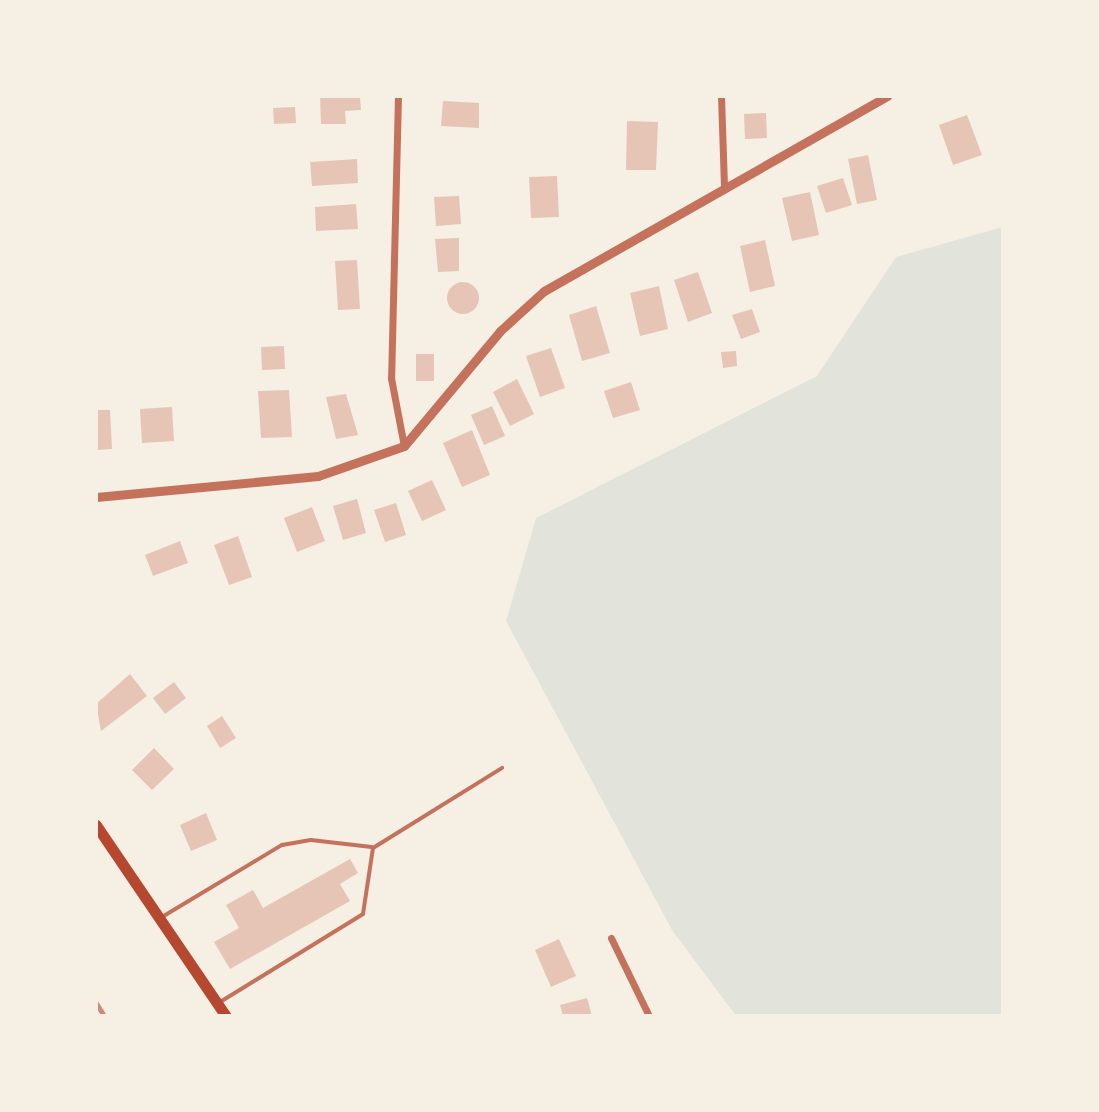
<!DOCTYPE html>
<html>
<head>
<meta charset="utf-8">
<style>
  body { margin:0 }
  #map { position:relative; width:1099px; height:1112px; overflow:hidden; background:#f6efe4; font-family:"PT Sans",sans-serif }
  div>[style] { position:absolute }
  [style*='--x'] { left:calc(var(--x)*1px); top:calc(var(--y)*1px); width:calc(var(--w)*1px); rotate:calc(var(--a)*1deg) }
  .green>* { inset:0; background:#e2e4dc }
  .building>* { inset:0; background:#e6c5b7 }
  .round { border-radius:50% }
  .service>* { height:4px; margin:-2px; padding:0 2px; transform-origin:2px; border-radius:2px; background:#c5725c }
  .minor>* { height:7px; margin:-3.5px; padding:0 3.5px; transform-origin:3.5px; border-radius:3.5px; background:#c5725c }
  .tertiary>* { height:9px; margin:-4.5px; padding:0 4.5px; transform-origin:4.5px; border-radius:4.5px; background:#c5725c }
  .secondary>* { height:11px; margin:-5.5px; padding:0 5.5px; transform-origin:5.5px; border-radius:5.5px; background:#b5482f }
  .rail>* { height:5px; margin:-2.5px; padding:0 2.5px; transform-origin:2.5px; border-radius:2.5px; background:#cf8b77 }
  span { translate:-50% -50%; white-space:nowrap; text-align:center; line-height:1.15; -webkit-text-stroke:6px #f6efe4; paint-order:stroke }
  .frame { position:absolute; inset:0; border:98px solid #f6efe4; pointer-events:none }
</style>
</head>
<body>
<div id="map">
  <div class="green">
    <div style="clip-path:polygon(1003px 227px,1003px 1016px,736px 1016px,672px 930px,506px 621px,536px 518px,817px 376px,896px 257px)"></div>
  </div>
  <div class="building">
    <div style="clip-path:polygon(320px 96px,360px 96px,361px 110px,345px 111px,346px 124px,321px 124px)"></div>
    <div style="clip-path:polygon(443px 101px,479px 103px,479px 128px,441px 126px)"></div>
    <div style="clip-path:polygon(295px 107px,296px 123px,274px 124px,273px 108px)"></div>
    <div style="clip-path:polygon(766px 113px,767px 138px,745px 139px,744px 114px)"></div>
    <div style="clip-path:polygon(967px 115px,982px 155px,953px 165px,939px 125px)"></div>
    <div style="clip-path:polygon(627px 121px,658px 122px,656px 170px,626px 170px)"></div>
    <div style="clip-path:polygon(868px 155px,877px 200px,857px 204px,848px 159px)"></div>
    <div style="clip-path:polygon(357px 159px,358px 183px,312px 186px,310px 162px)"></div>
    <div style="clip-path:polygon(557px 176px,559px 217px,531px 218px,529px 177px)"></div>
    <div style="clip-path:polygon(843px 178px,852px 205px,826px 213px,817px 186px)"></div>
    <div style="clip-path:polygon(810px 192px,819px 235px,792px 241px,782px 198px)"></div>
    <div style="clip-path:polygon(459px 196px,461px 224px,436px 226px,434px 197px)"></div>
    <div style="clip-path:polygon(356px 204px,358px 229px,316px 231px,315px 207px)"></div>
    <div style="clip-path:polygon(459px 238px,459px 271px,438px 272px,435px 239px)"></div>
    <div style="clip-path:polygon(765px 240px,775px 286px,750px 292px,740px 246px)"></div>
    <div style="clip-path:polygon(357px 260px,360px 309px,338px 310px,335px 261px)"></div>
    <div style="clip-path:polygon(698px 272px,712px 313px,688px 322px,674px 280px)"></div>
    <div class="round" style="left:447px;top:282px;width:32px;height:32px"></div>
    <div style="clip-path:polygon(659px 286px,668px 329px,640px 336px,630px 293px)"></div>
    <div style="clip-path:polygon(596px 306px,610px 353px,582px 361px,569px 315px)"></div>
    <div style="clip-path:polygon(752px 309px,760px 332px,741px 339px,732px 315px)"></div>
    <div style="clip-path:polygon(284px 346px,285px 369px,262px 370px,261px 347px)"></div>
    <div style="clip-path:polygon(551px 348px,565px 388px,540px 397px,526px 356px)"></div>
    <div style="clip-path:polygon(736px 351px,737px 366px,723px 368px,721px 352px)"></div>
    <div style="clip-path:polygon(416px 354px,434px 354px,434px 381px,416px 381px)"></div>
    <div style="clip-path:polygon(517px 379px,534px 414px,510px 426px,493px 392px)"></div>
    <div style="clip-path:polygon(631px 382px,640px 410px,613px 418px,604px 391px)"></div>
    <div style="clip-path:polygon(289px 390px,292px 437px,261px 438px,258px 391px)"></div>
    <div style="clip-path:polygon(346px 394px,358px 435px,336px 439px,326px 397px)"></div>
    <div style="clip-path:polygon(492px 406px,505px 436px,484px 445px,471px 415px)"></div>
    <div style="clip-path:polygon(172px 407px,174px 441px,142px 443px,140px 409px)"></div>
    <div style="clip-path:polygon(96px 410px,110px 410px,112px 449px,96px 450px)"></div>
    <div style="clip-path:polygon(472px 430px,490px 475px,462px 487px,443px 443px)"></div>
    <div style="clip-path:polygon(432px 480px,446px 510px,422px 521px,408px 491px)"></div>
    <div style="clip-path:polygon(357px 499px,366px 533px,343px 540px,333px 506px)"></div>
    <div style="clip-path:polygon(396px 503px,406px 535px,385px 542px,374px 510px)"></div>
    <div style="clip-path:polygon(312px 507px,325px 541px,297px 552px,284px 518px)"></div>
    <div style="clip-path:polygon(238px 536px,252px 577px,229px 585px,214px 545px)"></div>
    <div style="clip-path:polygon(180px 541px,188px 563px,153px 576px,145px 555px)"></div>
    <div style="clip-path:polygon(130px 674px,147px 696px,101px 731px,96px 704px)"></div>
    <div style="clip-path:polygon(174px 682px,186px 698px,165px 714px,153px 698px)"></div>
    <div style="clip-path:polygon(222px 716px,236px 738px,220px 748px,207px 726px)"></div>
    <div style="clip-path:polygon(154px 748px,174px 769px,152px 790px,132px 770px)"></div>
    <div style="clip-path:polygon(206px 813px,217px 840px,191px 851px,180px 825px)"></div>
    <div style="clip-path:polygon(350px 859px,358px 873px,340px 884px,350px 901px,230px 969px,214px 942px,239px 928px,226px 905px,253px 890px,263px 908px)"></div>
    <div style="clip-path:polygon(559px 939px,576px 976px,551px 987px,535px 950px)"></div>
    <div style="clip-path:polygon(587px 998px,592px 1016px,563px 1016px,560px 1005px)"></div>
  </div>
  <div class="service">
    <div style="--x:162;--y:917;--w:140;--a:-31"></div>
    <div style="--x:282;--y:845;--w:29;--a:-10"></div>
    <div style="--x:311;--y:840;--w:61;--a:6.5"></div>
    <div style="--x:220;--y:1002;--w:168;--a:-31.6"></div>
    <div style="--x:363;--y:914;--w:67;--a:-81.4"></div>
    <div style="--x:373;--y:848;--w:152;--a:-31.8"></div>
  </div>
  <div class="minor">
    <div style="--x:398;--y:96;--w:282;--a:91.4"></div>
    <div style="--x:391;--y:378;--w:69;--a:79.2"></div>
    <div style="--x:721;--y:96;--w:90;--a:88.1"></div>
    <div style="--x:611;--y:938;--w:87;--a:64"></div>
  </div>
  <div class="tertiary">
    <div style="--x:96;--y:497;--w:223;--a:-5.4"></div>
    <div style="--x:318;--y:476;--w:91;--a:-19.2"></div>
    <div style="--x:404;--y:446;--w:150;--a:-50.1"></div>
    <div style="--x:500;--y:331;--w:59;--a:-42.3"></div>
    <div style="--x:544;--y:291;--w:395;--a:-29.6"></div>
  </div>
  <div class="secondary">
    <div style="--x:96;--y:825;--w:231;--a:55.8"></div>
  </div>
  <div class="rail">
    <div style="--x:96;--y:1003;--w:15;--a:58"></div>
  </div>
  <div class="frame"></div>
</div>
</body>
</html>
